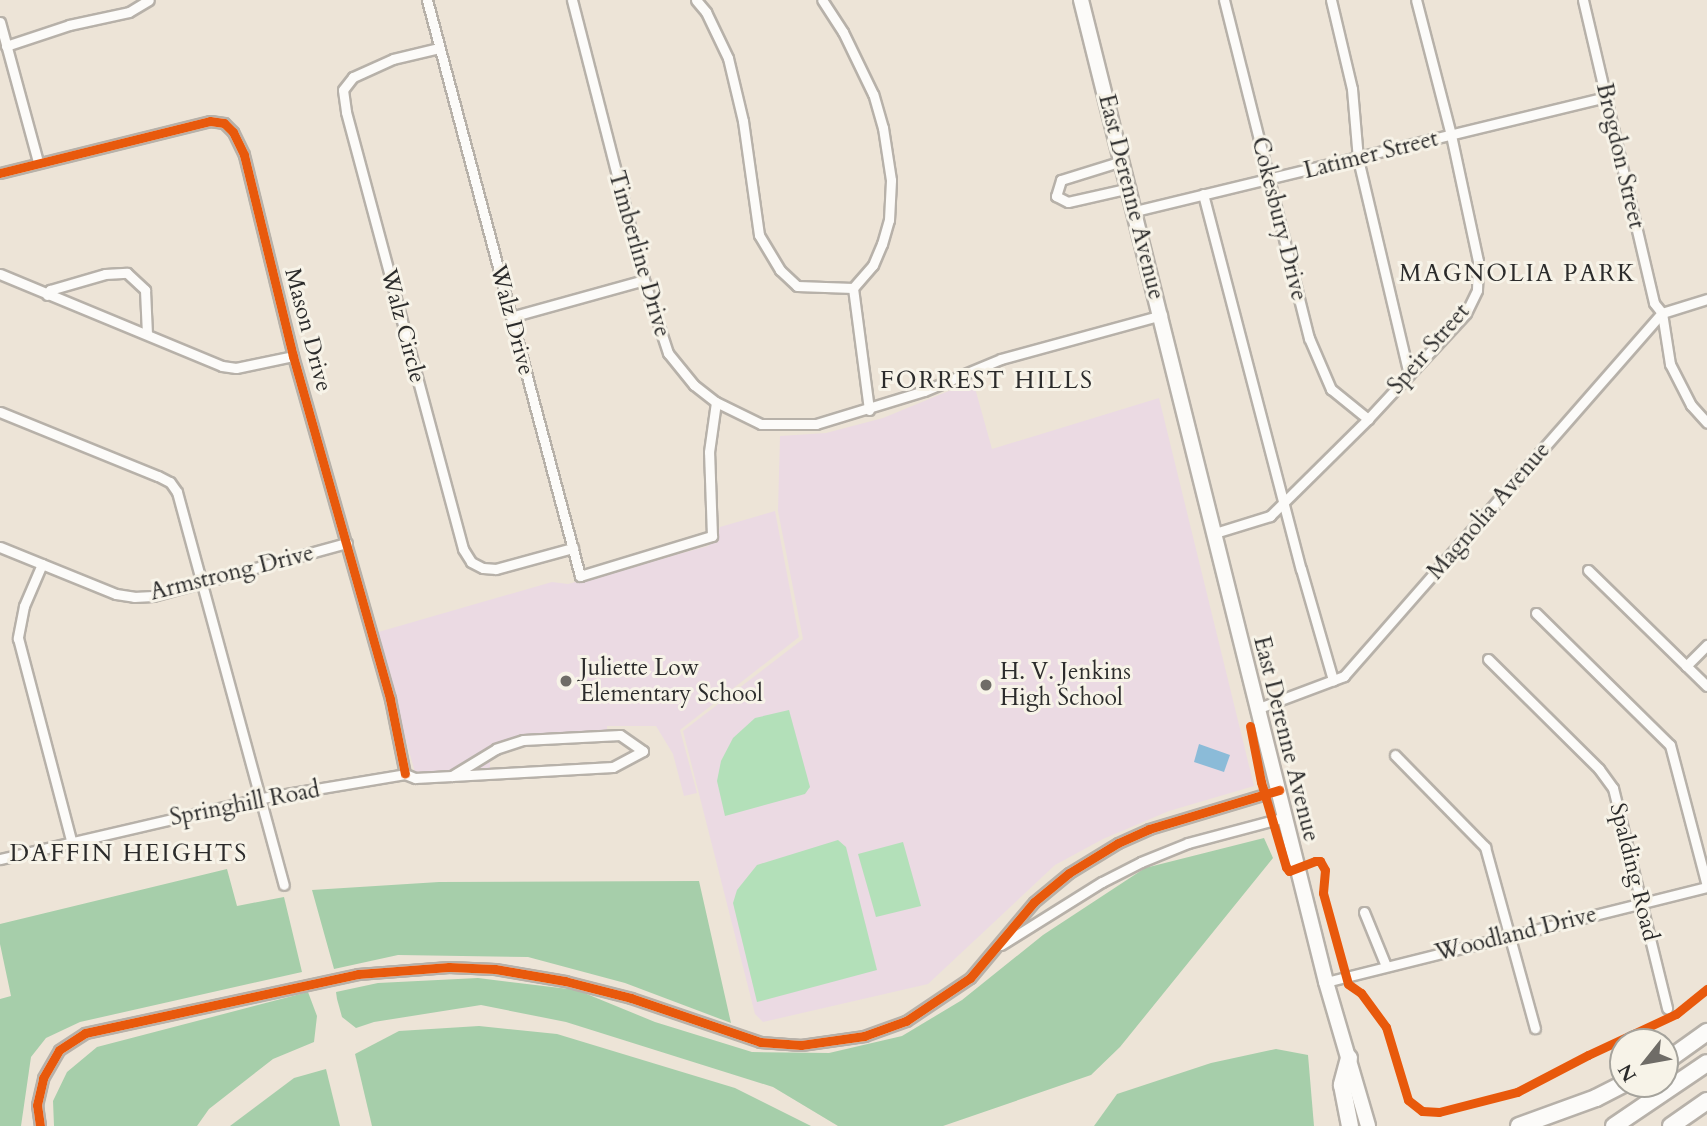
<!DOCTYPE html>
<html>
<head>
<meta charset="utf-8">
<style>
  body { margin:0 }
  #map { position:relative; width:1707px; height:1126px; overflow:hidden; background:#ede4d7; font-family:Cardo,serif }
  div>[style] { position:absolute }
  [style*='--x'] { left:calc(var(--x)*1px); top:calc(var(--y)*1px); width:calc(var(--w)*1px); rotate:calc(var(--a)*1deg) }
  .built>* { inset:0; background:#ebdae3 }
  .green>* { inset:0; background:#b3e0b9 }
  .forest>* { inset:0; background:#a6ceaa }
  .water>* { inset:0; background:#8bbbd8 }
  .roads { filter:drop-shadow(2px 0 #b7b1a9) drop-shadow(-2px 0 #b7b1a9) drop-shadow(0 2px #b7b1a9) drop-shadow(0 -2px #b7b1a9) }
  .street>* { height:9px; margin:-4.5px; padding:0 4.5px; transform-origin:4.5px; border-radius:4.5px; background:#fcfbf9 }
  .primary>* { height:14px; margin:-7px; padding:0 7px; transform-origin:7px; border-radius:7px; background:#fcfbf9 }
  .highway>* { height:16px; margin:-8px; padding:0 8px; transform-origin:8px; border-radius:8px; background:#fcfbf9 }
  .cycleway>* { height:9px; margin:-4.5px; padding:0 4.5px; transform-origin:4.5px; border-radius:4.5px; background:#e8590c }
  .dots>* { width:19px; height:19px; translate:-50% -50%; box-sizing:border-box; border:4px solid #f7f3e8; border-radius:50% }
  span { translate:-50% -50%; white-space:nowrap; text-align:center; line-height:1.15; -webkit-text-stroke:6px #f7f3e8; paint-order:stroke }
  .street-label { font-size:23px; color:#2b2b2b }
  .poi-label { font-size:23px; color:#2b2b2b }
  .left { translate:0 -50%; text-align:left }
  .neighbourhood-label { font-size:24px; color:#2b2b2b; letter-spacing:2px }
  .north { position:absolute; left:1609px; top:1028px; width:70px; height:70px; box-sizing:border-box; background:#f7f3e8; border:2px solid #a5a39c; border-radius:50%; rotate:239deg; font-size:19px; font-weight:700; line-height:28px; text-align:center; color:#2b2b2b }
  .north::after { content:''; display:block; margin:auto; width:24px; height:32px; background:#6f6c67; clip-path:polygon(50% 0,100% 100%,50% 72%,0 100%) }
</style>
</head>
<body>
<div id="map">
  <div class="built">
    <div style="clip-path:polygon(973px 381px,992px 449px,1159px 398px,1254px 786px,1169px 811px,1103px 839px,1055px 865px,928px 984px,763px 1022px,755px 1014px,683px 731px,803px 639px,778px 511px,780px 436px,826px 433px,883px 418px)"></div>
    <div style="clip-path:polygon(775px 511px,799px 637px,680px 730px,697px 793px,684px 796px,673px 754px,656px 726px,607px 726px,607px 742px,520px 747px,490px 758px,490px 768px,415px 772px,375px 633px,552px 582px,568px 584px,708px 546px,717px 537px,720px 527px)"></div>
  </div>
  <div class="green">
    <div style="clip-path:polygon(789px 710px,810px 787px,805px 794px,725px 816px,717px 781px,721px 761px,733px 738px,755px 718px)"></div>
    <div style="clip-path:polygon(838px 840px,846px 847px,877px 970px,757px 1002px,733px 903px,737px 890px,757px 865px)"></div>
    <div style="clip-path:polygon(903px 842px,921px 906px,876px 917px,858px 854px)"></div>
  </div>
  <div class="forest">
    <div style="clip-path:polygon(1264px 838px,1273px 858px,1120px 1047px,1091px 1075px,943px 1126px,838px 1126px,773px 1087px,566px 1022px,481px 1005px,374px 1022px,356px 1028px,342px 1017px,337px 999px,336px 992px,378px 983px,478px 978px,577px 990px,655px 1022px,752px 1052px,829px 1053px,902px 1036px,962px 1000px,1043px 935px,1145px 868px)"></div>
    <div style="clip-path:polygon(227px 869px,237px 906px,284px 897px,302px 972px,80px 1022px,46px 1038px,31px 1057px,21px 1126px,0 1126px,0 999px,11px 996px,0 944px,0 924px)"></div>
    <div style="clip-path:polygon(699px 881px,731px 1023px,625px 983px,528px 957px,398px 955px,334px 969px,312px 890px,439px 882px)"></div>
    <div style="clip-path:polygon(308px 992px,317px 1016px,314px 1042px,273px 1059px,209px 1109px,197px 1126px,54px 1126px,53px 1101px,67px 1072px,97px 1047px)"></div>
    <div style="clip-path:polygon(479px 1026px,557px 1034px,735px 1088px,811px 1126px,372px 1126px,355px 1054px,399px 1031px)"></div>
    <div style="clip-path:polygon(1276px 1049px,1308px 1055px,1314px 1126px,1094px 1126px,1117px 1094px,1211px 1063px)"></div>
    <div style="clip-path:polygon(326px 1069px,340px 1126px,230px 1126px,294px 1078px)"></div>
  </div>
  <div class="water">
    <div style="clip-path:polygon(1199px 744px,1230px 755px,1224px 772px,1194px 762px)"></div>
  </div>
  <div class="roads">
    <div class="street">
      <div style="--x:427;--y:0;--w:596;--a:75.12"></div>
      <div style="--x:580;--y:576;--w:138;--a:-16.9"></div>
      <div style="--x:712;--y:536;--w:84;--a:-92"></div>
      <div style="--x:709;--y:452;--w:50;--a:-82"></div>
      <div style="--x:572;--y:0;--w:289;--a:75.6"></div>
      <div style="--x:644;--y:280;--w:77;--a:71.8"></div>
      <div style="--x:668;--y:353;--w:41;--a:50.9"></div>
      <div style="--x:694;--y:385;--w:28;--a:38"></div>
      <div style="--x:716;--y:402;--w:50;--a:26.1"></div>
      <div style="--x:761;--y:424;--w:55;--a:0"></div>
      <div style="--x:816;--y:424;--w:113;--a:-17"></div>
      <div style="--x:924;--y:391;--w:83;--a:-22.6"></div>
      <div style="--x:1001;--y:359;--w:167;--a:-15.3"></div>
      <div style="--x:696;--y:0;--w:16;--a:50"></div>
      <div style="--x:706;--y:12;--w:51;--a:64.4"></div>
      <div style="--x:728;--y:58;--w:65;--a:76.6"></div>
      <div style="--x:743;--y:121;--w:115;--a:82"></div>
      <div style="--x:759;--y:235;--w:41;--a:59"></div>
      <div style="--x:780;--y:270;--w:23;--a:43"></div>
      <div style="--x:797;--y:286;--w:56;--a:2"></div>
      <div style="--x:853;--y:288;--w:30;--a:-49"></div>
      <div style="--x:873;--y:265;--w:23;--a:-67"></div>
      <div style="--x:882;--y:244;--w:25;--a:-74"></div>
      <div style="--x:889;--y:220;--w:40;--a:-87.1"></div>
      <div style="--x:891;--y:180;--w:53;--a:-98.7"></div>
      <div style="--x:883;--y:128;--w:35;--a:-106"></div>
      <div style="--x:873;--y:94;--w:69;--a:-115.8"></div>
      <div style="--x:843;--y:32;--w:38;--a:-123"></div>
      <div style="--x:1224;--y:0;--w:349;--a:75.9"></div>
      <div style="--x:1309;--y:338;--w:56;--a:66.7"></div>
      <div style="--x:1331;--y:389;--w:48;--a:39"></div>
      <div style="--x:1331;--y:0;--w:91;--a:76.7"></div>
      <div style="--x:1352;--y:89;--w:70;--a:85.1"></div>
      <div style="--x:1358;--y:159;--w:221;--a:76.7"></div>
      <div style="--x:1583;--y:0;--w:311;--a:76.8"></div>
      <div style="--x:1654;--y:303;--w:13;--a:51"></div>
      <div style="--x:1662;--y:313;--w:52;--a:81.1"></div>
      <div style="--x:1670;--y:364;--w:46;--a:62.9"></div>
      <div style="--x:1691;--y:405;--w:24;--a:48"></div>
      <div style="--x:0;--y:22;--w:145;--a:74.8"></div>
      <div style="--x:6;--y:46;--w:66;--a:-18.4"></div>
      <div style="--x:69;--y:25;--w:61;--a:-12.2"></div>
      <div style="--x:129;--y:12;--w:23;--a:-31"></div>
      <div style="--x:439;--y:48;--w:47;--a:166.6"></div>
      <div style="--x:393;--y:59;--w:44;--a:155.8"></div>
      <div style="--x:353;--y:77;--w:16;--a:128"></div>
      <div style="--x:343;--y:90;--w:22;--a:82"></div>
      <div style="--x:346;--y:112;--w:452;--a:75"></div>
      <div style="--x:463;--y:549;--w:15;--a:58"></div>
      <div style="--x:471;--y:562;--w:13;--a:27"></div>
      <div style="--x:483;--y:568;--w:13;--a:4"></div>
      <div style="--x:496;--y:569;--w:80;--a:-15.3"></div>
      <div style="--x:1122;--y:161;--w:64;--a:162.7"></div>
      <div style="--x:1061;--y:180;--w:17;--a:107"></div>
      <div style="--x:1056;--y:196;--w:13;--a:27"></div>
      <div style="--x:1068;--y:202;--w:64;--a:-12.7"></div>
      <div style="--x:0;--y:173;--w:216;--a:-13.9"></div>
      <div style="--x:210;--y:121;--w:14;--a:8"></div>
      <div style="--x:224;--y:123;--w:13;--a:45"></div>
      <div style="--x:233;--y:132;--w:25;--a:64"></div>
      <div style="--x:244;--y:155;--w:207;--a:76.3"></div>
      <div style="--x:293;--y:356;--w:356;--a:74.2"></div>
      <div style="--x:390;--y:699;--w:76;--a:78.7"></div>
      <div style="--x:1203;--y:194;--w:388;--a:75.4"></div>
      <div style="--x:1301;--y:569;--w:116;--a:73.9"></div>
      <div style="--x:1135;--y:211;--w:486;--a:-13.6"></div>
      <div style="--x:0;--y:274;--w:240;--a:22.5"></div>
      <div style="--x:222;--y:366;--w:14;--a:8"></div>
      <div style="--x:236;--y:368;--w:58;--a:-11.9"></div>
      <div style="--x:853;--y:288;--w:123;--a:82.5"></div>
      <div style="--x:47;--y:295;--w:6;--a:-59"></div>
      <div style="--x:50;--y:290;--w:57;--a:-16.2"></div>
      <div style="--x:105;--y:274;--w:22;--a:-3"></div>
      <div style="--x:127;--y:273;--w:25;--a:43"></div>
      <div style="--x:145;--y:290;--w:44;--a:87.4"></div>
      <div style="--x:511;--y:317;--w:138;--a:-15.5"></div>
      <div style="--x:0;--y:412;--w:170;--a:22.1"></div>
      <div style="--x:158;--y:476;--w:13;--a:27"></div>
      <div style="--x:170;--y:482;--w:12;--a:55"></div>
      <div style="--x:177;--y:492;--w:407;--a:74.8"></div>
      <div style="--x:1215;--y:533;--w:58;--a:-17.2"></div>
      <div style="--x:1270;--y:516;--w:138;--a:-44.7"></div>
      <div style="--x:1368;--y:419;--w:144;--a:-47.2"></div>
      <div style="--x:1466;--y:313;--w:25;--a:-64"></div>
      <div style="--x:1477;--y:290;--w:29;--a:-88"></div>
      <div style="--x:1478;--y:261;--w:129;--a:-102.1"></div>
      <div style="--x:1451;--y:135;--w:139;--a:-104.5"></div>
      <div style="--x:0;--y:547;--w:125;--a:22.1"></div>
      <div style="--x:116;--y:594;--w:18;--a:9"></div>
      <div style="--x:134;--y:597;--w:19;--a:-3"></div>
      <div style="--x:153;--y:596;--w:201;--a:-15.3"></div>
      <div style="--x:42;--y:564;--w:46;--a:113.2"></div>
      <div style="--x:24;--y:606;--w:33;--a:101"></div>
      <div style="--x:18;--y:638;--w:209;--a:75.3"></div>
      <div style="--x:1588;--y:570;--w:166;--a:44.3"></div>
      <div style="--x:1536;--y:613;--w:188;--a:44.6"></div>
      <div style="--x:1670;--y:745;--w:146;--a:75.3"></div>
      <div style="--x:1488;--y:659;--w:156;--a:44.7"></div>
      <div style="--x:1599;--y:769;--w:24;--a:54"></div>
      <div style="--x:1613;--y:788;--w:227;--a:76.2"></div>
      <div style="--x:1686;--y:666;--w:30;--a:-45"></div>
      <div style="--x:1259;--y:708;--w:91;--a:-20.6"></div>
      <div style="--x:1344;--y:676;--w:483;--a:-48.8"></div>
      <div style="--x:1662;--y:313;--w:47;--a:-17.3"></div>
      <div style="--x:1395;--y:755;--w:129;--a:45.6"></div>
      <div style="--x:1485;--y:847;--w:188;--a:74.6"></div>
      <div style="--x:0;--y:859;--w:269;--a:-13.1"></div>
      <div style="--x:262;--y:798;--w:145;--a:-9.5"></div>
      <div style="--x:405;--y:774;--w:11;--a:22"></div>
      <div style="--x:415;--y:778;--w:37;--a:-3"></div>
      <div style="--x:452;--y:776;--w:161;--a:-3.2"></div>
      <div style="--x:613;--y:767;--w:34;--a:-28"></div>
      <div style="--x:643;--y:751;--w:28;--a:-145"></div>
      <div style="--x:620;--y:735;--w:97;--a:177"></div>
      <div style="--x:523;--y:740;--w:28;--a:162"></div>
      <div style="--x:496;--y:749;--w:52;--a:148.5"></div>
      <div style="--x:1364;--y:912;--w:58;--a:67.8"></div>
      <div style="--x:1001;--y:945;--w:119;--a:-32"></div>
      <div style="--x:1102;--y:882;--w:44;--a:-27.1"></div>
      <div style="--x:1141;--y:862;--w:51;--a:-22"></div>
      <div style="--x:1188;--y:843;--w:101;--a:-14.9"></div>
      <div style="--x:1326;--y:982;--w:393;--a:-14"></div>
      <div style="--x:40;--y:1126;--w:21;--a:-98"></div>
      <div style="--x:37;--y:1105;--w:28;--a:-77"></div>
      <div style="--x:43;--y:1078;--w:32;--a:-60"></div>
      <div style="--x:59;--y:1050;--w:31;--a:-33"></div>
      <div style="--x:85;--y:1033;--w:279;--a:-12.2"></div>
      <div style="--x:358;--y:974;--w:91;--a:-4.4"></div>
      <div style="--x:449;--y:967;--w:46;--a:2.5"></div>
      <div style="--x:495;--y:969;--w:71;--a:9.7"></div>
      <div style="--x:565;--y:981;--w:68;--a:14.4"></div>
      <div style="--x:631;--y:998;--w:136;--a:18.8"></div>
      <div style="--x:760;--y:1042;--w:41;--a:4.2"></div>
      <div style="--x:801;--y:1045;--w:64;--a:-8.1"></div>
      <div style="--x:864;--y:1036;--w:45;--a:-19.7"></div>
      <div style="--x:906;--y:1021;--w:77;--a:-33.9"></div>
      <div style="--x:970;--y:978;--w:99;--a:-49.9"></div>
      <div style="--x:1034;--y:902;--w:45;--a:-39.6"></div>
      <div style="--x:1069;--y:873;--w:57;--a:-31.5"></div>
      <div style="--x:1118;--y:843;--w:34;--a:-24"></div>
      <div style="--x:1149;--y:829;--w:136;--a:-16.7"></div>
    </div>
    <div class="primary">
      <div style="--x:1081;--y:0;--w:1012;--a:75.99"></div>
      <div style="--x:1326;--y:982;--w:150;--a:73.7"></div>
    </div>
    <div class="highway">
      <div style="--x:1349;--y:1058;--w:28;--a:105"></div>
      <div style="--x:1342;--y:1085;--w:42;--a:79"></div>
      <div style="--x:1665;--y:1062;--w:52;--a:-35.5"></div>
      <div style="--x:1519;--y:1126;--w:82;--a:-20"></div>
      <div style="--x:1596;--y:1098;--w:31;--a:-27"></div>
      <div style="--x:1614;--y:1126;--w:112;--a:-34.1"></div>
      <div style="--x:1671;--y:1126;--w:44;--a:-34.8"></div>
    </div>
  </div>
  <div class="cycleway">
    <div style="--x:0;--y:173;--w:216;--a:-13.9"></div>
    <div style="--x:210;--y:121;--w:14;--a:8"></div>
    <div style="--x:224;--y:123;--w:13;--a:45"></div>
    <div style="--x:233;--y:132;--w:25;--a:64"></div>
    <div style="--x:244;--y:155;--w:207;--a:76.3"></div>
    <div style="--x:293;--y:356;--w:356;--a:74.2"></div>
    <div style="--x:390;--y:699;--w:76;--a:78.7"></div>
    <div style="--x:1250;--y:726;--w:57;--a:78.9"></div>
    <div style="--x:1261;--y:782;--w:89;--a:73.6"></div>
    <div style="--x:1286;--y:867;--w:5;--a:53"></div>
    <div style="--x:1289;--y:871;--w:28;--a:-21"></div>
    <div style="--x:1315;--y:861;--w:5;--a:0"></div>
    <div style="--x:1320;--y:861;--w:10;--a:61"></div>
    <div style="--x:1325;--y:870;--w:23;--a:95"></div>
    <div style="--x:1323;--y:893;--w:94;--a:74.6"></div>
    <div style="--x:1348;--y:984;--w:16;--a:35"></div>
    <div style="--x:1361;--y:993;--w:42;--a:53.7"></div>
    <div style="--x:1386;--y:1027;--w:76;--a:73.2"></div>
    <div style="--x:1408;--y:1100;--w:18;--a:38"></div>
    <div style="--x:1422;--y:1111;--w:17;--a:3"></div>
    <div style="--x:1439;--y:1112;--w:81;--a:-14.4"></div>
    <div style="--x:1517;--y:1092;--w:80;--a:-27.5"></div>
    <div style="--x:1588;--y:1055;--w:97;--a:-25"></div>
    <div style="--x:1676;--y:1014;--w:40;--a:-39"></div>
    <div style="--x:40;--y:1126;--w:21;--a:-98"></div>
    <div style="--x:37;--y:1105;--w:28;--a:-77"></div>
    <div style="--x:43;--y:1078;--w:32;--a:-60"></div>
    <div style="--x:59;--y:1050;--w:31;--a:-33"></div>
    <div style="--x:85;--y:1033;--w:279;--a:-12.2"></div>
    <div style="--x:358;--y:974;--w:91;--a:-4.4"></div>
    <div style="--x:449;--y:967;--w:46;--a:2.5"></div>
    <div style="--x:495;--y:969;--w:71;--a:9.7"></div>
    <div style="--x:565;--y:981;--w:68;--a:14.4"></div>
    <div style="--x:631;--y:998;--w:136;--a:18.8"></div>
    <div style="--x:760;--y:1042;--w:41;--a:4.2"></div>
    <div style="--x:801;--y:1045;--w:64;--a:-8.1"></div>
    <div style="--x:864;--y:1036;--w:45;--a:-19.7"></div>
    <div style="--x:906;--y:1021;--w:77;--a:-33.9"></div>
    <div style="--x:970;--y:978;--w:99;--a:-49.9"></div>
    <div style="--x:1034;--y:902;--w:45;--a:-39.6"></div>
    <div style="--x:1069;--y:873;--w:57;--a:-31.5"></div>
    <div style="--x:1118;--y:843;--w:34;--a:-24"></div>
    <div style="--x:1149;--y:829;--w:136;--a:-16.7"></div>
  </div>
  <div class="dots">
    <div style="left:566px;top:681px;background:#6f6c67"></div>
    <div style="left:986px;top:685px;background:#6f6c67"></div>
  </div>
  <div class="street-label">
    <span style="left:1371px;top:155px;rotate:-14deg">Latimer Street</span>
    <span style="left:1620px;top:156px;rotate:77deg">Brogdon Street</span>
    <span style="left:1131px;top:197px;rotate:76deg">East Derenne Avenue</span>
    <span style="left:1279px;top:219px;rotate:76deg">Cokesbury Drive</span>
    <span style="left:639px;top:254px;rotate:74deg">Timberline Drive</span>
    <span style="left:512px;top:320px;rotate:75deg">Walz Drive</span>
    <span style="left:403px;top:326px;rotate:75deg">Walz Circle</span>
    <span style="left:308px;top:330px;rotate:75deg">Mason Drive</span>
    <span style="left:1429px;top:349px;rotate:-49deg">Speir Street</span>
    <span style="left:1489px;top:511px;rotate:-49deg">Magnolia Avenue</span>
    <span style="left:232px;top:573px;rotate:-14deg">Armstrong Drive</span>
    <span style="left:1286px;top:739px;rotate:76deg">East Derenne Avenue</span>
    <span style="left:245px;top:804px;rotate:-11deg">Springhill Road</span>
    <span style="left:1634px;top:872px;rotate:76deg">Spalding Road</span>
    <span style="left:1516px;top:934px;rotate:-14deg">Woodland Drive</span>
  </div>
  <div class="poi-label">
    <span class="left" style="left:580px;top:681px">Juliette Low<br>Elementary School</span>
    <span class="left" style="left:1000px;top:685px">H. V. Jenkins<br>High School</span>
  </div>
  <div class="neighbourhood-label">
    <span style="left:1518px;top:274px">MAGNOLIA PARK</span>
    <span style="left:987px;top:381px">FORREST HILLS</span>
    <span style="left:129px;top:854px">DAFFIN HEIGHTS</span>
  </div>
  <div class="north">N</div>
</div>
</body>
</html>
